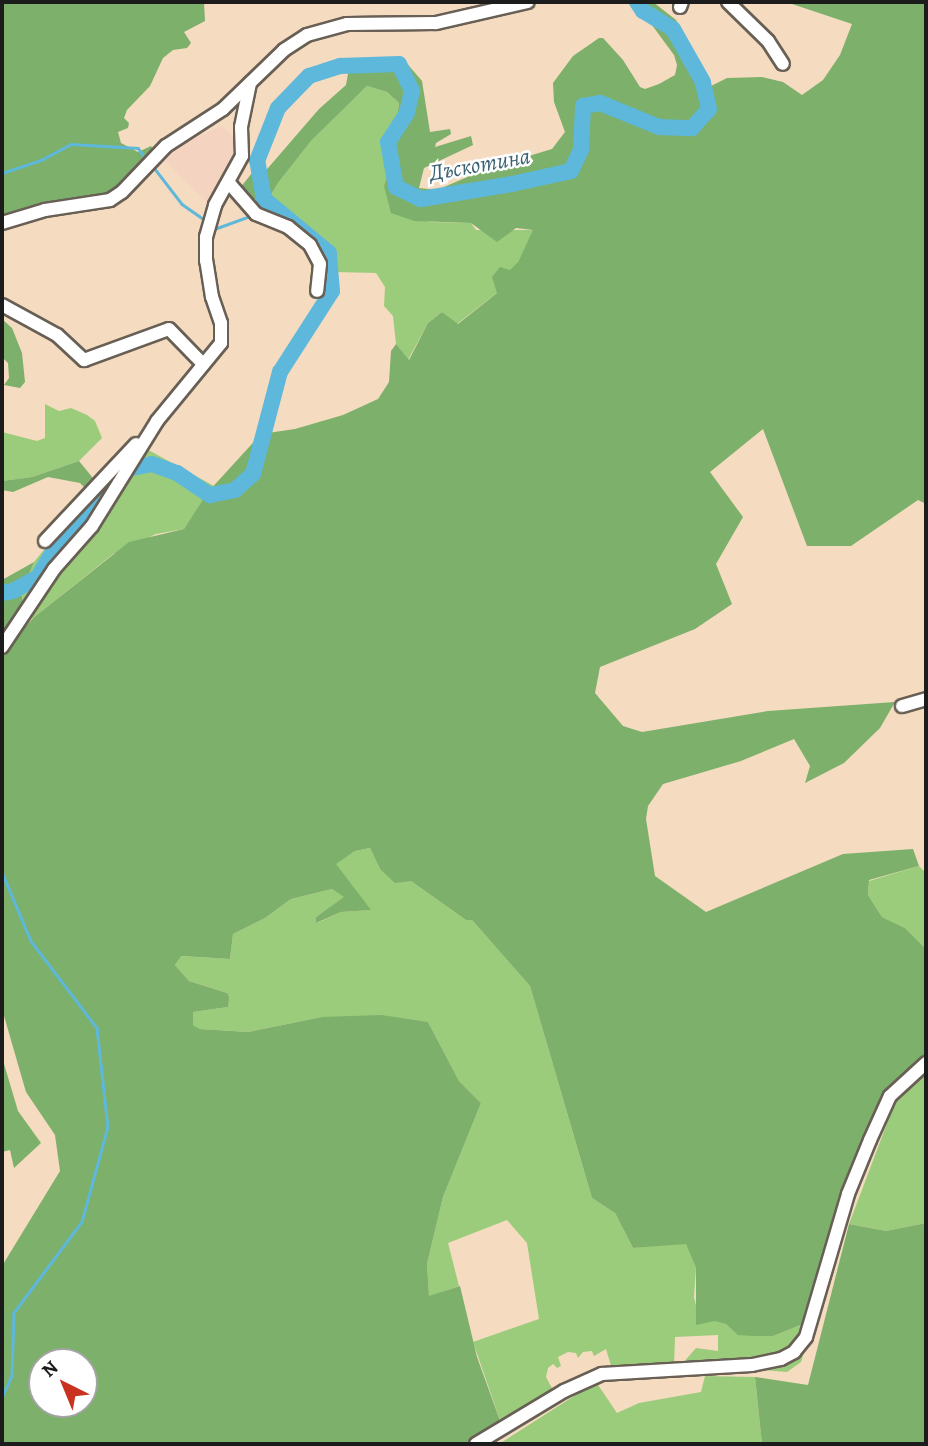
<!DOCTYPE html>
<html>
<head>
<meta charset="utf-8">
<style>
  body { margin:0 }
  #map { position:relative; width:928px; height:1446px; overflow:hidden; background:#f5dbbf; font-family:Alegreya,serif }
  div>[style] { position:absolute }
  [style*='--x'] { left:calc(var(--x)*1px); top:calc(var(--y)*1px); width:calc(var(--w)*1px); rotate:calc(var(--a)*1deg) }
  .built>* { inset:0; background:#f5d3c1 }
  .green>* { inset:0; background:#9bcc7b }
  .forest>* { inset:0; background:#7cb06b }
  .stream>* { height:2.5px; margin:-1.25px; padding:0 1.25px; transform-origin:1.25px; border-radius:1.25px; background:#5eb8db }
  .river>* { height:16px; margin:-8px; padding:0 8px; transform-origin:8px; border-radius:8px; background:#5eb8db }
  .roads { filter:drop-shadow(2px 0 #685f55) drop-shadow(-2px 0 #685f55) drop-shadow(0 2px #685f55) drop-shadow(0 -2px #685f55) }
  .minor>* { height:12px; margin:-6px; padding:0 6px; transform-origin:6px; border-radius:6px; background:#fff }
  span { translate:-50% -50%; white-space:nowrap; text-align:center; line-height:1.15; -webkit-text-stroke:5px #fff; paint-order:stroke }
  .water-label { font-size:23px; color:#3a6272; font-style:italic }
  .frame { position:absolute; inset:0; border:4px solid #1c1c1c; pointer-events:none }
  .north { position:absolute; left:28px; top:1348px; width:70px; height:70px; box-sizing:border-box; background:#fff; border:2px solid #a4a4a4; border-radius:50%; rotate:317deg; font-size:19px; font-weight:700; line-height:28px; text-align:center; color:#1c1c1c }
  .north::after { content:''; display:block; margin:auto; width:24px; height:32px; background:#c8321e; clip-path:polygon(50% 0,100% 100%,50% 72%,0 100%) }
</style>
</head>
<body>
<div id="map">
  <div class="built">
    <div style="clip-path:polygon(221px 126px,231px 134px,236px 144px,213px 208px,165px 161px,183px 144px)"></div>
  </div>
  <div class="green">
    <div style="clip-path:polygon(367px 86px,387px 92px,399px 103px,393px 150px,384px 186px,429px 222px,471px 223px,476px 230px,534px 230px,518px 262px,498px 292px,457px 324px,442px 312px,428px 323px,408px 360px,396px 344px,393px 316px,384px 306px,385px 287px,376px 273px,335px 272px,328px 251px,281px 219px,266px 203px,278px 183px,311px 141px)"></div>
    <div style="clip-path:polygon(45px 404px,59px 411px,71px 408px,87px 415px,95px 421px,102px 438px,79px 461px,32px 477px,2px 481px,2px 432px,37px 441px,45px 438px)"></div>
    <div style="clip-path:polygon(143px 447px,214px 486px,184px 529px,156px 534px,113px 554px,33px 618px,27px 616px,21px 594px,34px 562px,90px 493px,101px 491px)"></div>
    <div style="clip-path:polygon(370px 848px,380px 869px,411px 881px,466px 920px,472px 920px,530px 986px,592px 1198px,615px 1213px,633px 1248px,686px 1243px,696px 1268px,694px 1297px,697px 1310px,726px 1324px,738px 1334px,773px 1336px,803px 1324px,808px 1326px,810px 1334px,801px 1362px,787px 1372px,682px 1364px,696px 1348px,718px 1351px,718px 1335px,675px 1337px,674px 1365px,612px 1369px,606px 1349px,594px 1356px,592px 1351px,583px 1352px,578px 1358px,576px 1353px,568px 1352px,558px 1357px,561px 1366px,557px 1368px,553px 1364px,548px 1368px,546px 1377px,554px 1392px,503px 1429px,473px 1342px,539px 1319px,527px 1243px,507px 1220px,448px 1243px,459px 1286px,429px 1297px,427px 1264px,443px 1197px,481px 1103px,459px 1081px,428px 1022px,322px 1017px,248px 1032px,200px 1029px,193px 1025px,193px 1012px,228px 1007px,227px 993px,189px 981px,175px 965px,180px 956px,230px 959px,233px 934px,265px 918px,291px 899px,332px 889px,345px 897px,316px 917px,317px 923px,341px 912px,370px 910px,335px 864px,355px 851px)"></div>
    <div style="clip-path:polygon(919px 866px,926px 873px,926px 949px,905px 928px,882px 917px,868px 895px,869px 881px)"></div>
    <div style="clip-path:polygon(926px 1072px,926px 1223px,886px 1231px,849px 1224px,897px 1097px)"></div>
    <div style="clip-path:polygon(705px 1376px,755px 1377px,762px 1444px,499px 1444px,596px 1382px,617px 1413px,639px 1403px,701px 1392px)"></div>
  </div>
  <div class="forest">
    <div style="clip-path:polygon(2px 2px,204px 2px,205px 21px,184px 32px,191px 43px,187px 48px,173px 50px,163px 58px,150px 86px,127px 110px,124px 118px,129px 123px,128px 128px,118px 132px,121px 143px,138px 152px,151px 146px,160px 159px,119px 201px,95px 209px,2px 223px)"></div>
    <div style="clip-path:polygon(evenodd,635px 2px,653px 2px,676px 20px,696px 55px,701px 82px,699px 92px,727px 78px,762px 77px,783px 82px,802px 95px,823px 80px,840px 55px,852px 24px,786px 2px,926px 2px,926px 504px,918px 500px,851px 546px,807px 546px,763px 429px,710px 472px,743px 517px,716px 564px,732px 604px,695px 629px,600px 667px,595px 693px,623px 726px,642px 732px,768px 711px,895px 702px,880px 728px,844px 763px,805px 783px,810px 766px,794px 739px,741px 761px,663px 784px,648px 806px,646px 819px,655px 876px,706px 912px,843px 854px,913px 849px,919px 866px,869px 880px,868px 895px,882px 917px,905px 928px,926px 949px,926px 1060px,886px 1095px,808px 1326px,803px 1324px,773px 1336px,753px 1336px,738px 1335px,726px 1324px,715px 1321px,696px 1325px,696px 1268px,686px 1244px,633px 1248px,615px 1213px,592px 1198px,530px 986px,472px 920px,466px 920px,411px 881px,395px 883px,380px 869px,370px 848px,355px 851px,336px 864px,371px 910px,341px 912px,316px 923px,316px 917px,344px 897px,332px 889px,291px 899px,265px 918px,233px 934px,230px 959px,181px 956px,175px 965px,189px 981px,227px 993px,229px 997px,228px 1007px,193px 1012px,193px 1025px,200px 1029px,248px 1032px,322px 1017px,381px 1015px,428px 1022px,459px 1081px,481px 1103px,443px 1197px,427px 1264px,429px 1296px,460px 1286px,477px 1357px,503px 1429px,480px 1444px,2px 1444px,2px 1266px,60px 1171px,55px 1135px,26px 1092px,2px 1009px,2px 655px,33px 618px,129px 542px,184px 529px,208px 492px,261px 434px,295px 429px,343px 415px,378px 399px,389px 382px,391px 351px,396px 344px,409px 360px,428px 323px,442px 312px,458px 324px,497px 293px,492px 277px,500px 267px,510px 270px,518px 262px,533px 230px,516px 228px,497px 242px,471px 223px,414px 221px,391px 213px,384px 186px,393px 150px,399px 103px,387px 92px,367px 86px,311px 141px,278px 183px,266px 203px,236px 193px,252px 173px,262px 175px,319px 109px,346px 85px,349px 68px,357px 61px,404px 60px,422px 81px,430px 132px,450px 129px,451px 134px,436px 143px,435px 147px,471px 136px,473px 145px,424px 168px,419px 188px,437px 190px,486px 169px,552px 149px,565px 132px,554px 102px,553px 83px,573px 56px,599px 38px,603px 38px,623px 60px,640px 87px,645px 89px,659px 84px,675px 75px,677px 65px,674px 55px,635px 2px,42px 1362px,84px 1362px,84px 1404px,42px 1404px,42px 1362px)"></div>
    <div style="clip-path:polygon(2px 319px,12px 328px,22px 353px,25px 382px,20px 388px,4px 385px,9px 378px,8px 363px,2px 357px)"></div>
    <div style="clip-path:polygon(79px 461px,97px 483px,90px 493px,80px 483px,48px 477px,13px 492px,2px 490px,2px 481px,32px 477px)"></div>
    <div style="clip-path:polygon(34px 562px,21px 594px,27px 616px,2px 641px,2px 580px)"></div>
    <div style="clip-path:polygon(2px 1057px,18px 1111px,41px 1143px,14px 1168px,10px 1150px,2px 1152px)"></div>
    <div style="clip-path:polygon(926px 1223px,926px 1444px,762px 1444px,755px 1377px,808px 1385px,849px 1224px,886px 1231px)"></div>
  </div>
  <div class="stream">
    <div style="--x:152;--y:165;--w:49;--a:52.4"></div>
    <div style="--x:182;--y:204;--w:28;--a:35"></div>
    <div style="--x:2;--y:173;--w:41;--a:-18.4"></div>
    <div style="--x:41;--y:160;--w:34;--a:-28"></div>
    <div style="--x:71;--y:144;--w:67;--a:3.4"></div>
    <div style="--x:138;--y:148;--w:15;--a:53"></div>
    <div style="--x:262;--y:212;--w:13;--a:-23"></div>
    <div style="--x:213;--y:226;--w:4;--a:27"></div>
    <div style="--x:217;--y:228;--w:38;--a:-20"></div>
    <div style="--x:2;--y:872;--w:75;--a:67.2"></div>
    <div style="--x:31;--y:941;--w:109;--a:52.8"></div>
    <div style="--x:97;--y:1028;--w:100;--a:83.7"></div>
    <div style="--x:108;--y:1127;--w:98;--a:105.3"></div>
    <div style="--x:82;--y:1222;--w:114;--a:126.8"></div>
    <div style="--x:14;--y:1313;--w:63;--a:91.8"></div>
    <div style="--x:12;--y:1376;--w:23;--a:115"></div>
  </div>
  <div class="river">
    <div style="--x:2;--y:593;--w:11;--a:-10"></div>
    <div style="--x:13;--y:591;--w:29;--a:-29"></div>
    <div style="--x:38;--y:577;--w:49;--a:-59.2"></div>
    <div style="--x:63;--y:535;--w:65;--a:-48.7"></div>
    <div style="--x:106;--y:486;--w:27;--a:-39"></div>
    <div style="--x:127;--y:469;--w:25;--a:-11"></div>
    <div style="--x:152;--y:464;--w:27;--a:20"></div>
    <div style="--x:177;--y:473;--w:40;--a:34"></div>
    <div style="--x:210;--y:495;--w:25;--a:-11"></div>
    <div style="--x:235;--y:490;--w:24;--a:-42"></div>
    <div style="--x:253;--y:474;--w:106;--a:-75.2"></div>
    <div style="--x:280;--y:372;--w:96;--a:-57.3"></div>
    <div style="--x:332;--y:291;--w:38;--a:-95"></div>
    <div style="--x:329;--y:253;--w:85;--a:-140.3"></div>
    <div style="--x:264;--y:199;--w:39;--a:-100"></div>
    <div style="--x:257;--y:161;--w:57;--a:-68.4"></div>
    <div style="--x:278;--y:108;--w:45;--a:-45.9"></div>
    <div style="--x:309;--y:76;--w:33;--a:-18"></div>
    <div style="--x:340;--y:66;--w:59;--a:-1.9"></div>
    <div style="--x:399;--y:64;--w:30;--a:64"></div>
    <div style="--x:412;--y:91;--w:23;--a:103"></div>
    <div style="--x:407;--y:113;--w:35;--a:123"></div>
    <div style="--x:388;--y:142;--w:46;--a:79.9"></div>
    <div style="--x:396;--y:187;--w:28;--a:26"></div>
    <div style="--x:421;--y:199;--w:92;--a:-9.4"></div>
    <div style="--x:512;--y:184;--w:60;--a:-12.4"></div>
    <div style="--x:571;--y:171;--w:23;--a:-65"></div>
    <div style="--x:581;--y:150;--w:44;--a:-87.4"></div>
    <div style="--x:583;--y:106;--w:17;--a:-10"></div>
    <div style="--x:600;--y:103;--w:64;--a:22.1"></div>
    <div style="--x:659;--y:127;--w:33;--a:2"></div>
    <div style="--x:692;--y:128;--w:25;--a:-48"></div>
    <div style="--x:709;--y:109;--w:28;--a:-103"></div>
    <div style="--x:703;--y:82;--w:61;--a:-119.5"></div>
    <div style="--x:673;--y:29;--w:35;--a:-149"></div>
    <div style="--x:643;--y:11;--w:11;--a:-124"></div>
  </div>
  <div class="roads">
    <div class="minor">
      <div style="--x:728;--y:2;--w:56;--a:44.3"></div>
      <div style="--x:768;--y:41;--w:27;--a:57"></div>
      <div style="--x:680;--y:7;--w:5;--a:-68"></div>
      <div style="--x:229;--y:183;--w:41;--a:48.9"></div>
      <div style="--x:256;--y:214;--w:35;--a:22"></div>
      <div style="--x:288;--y:227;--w:28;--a:39"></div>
      <div style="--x:310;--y:245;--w:21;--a:62"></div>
      <div style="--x:320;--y:264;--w:27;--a:96"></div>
      <div style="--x:2;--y:223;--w:45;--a:-16.8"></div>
      <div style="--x:45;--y:210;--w:66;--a:-8.7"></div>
      <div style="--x:110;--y:200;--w:14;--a:-34"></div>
      <div style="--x:122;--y:192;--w:64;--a:-46.3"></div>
      <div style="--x:166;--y:146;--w:68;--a:-33"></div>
      <div style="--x:223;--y:109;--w:85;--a:-44"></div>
      <div style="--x:284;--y:50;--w:27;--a:-33"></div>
      <div style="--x:307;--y:35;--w:41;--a:-15.4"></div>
      <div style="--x:347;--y:24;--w:89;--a:-0.6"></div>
      <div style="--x:436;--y:23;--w:94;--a:-12.9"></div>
      <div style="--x:2;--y:305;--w:63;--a:28.6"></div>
      <div style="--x:57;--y:335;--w:37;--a:43"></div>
      <div style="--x:84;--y:360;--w:90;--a:-20"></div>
      <div style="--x:169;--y:329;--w:49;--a:45.8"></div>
      <div style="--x:45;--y:541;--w:133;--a:-46.8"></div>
      <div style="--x:2;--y:647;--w:94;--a:-56.3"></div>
      <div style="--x:54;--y:569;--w:57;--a:-48.5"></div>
      <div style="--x:92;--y:526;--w:123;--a:-58.2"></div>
      <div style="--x:157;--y:421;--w:101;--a:-50.6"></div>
      <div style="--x:221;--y:343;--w:20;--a:-90"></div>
      <div style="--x:221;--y:323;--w:28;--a:-109"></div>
      <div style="--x:212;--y:297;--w:36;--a:-99"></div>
      <div style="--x:206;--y:261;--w:24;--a:-90"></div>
      <div style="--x:206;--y:237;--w:33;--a:-74"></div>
      <div style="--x:215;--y:205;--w:56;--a:-61.1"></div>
      <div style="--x:242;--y:156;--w:29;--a:-92"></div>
      <div style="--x:241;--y:127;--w:45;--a:-78.4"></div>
      <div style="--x:902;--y:706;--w:25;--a:-16"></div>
      <div style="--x:476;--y:1444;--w:103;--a:-31.1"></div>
      <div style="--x:564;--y:1391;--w:42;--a:-24.1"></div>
      <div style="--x:602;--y:1374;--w:150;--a:-3.4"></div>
      <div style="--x:752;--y:1365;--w:30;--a:-12"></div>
      <div style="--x:781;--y:1359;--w:15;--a:-28"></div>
      <div style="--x:794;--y:1352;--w:19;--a:-51"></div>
      <div style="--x:806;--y:1337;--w:149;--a:-73.6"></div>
      <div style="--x:848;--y:1194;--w:58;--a:-67.8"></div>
      <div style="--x:870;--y:1140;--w:48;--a:-65.6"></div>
      <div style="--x:890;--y:1096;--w:49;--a:-42.5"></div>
    </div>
  </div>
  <div class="water-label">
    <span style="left:480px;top:165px;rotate:-10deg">Дъскотина</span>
  </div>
  <div class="frame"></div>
  <div class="north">N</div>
</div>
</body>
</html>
